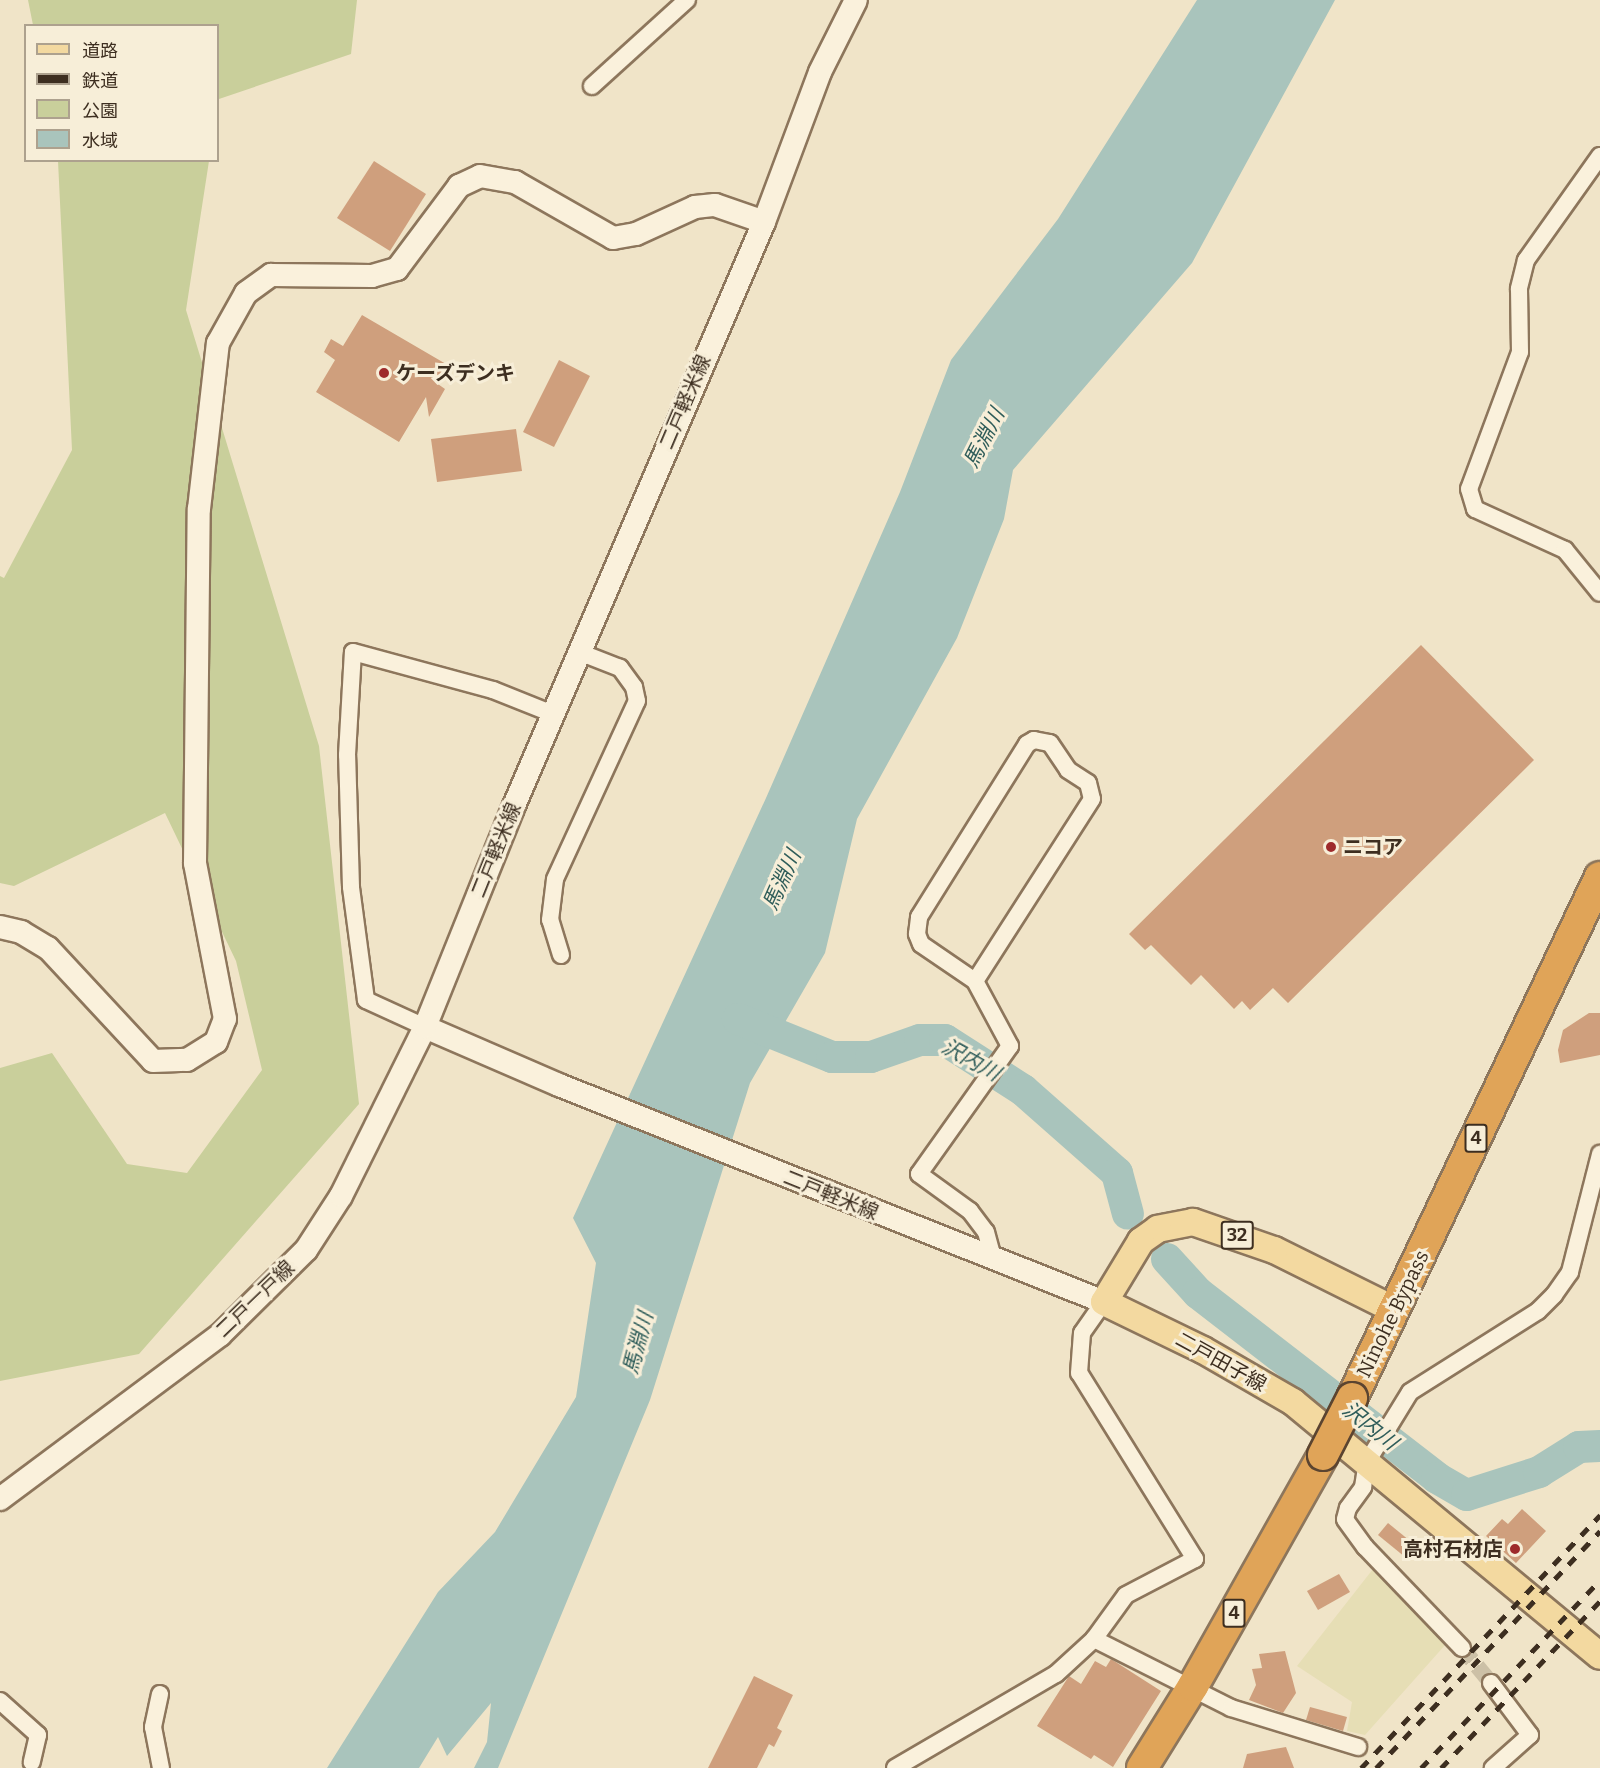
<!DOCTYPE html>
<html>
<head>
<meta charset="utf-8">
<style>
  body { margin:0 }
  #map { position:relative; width:1600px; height:1768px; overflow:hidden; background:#f0e4c8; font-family:Bitter,"Noto Sans JP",serif }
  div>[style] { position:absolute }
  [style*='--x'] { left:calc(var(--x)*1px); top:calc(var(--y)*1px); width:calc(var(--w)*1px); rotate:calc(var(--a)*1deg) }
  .farmland>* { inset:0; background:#e6deb5 }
  .green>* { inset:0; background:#c9cf9b }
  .water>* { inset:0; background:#a9c4bc }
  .river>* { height:32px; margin:-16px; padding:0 16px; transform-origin:16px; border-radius:16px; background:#a9c4bc }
  .building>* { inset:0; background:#cf9f7d }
  .street-tunnel>* { height:16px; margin-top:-8px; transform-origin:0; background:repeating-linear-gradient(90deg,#ccc0a6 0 16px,transparent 0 24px) }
  .roads { filter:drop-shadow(2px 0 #8d765c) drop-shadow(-2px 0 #8d765c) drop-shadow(0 2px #8d765c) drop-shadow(0 -2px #8d765c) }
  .street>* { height:16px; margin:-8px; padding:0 8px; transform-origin:8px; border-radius:8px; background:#faf1dc }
  .secondary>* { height:22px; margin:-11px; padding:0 11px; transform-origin:11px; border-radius:11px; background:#faf1dc }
  .primary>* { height:26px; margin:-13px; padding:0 13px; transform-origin:13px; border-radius:13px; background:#f3d9a0 }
  .highway>* { height:30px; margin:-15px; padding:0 15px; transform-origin:15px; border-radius:15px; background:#e0a458 }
  .rail>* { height:4.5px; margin-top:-2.25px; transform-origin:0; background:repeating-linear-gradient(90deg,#3d2e20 0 10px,transparent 0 20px) }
  .bridges { filter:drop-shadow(2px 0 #5b4430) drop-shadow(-2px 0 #5b4430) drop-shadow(0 2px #5b4430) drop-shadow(0 -2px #5b4430) }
  .highway-bridge>* { height:30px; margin:-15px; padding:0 15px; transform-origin:15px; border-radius:15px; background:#e0a458 }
  .dots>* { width:16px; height:16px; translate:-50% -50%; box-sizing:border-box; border:3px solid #f7eed8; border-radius:50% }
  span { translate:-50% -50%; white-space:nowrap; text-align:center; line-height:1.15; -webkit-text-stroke:6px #f7eed8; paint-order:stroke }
  .shield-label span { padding:2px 4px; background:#f7eed8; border:2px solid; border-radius:4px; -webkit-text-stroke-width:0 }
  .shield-label { font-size:18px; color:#3d2e20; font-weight:700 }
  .poi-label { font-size:20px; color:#3d2e20; font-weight:700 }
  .left { translate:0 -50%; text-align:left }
  .right { translate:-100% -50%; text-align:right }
  .street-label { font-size:20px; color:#3d2e20 }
  .water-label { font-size:21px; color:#2f5d5a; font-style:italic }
  .legend { position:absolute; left:24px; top:24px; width:195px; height:138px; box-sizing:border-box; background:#f7eed8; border:2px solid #ada18e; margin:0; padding:8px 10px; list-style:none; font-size:18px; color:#3d2e20 }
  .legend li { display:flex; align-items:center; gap:12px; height:30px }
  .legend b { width:30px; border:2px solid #ada18e }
</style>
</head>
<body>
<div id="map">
  <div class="farmland">
    <div style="clip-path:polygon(1373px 1569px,1446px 1644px,1365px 1735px,1347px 1731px,1352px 1702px,1297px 1666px)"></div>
  </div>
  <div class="green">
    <div style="clip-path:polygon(28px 0,357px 0,351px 54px,219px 99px,218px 105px,218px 26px,33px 25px)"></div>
    <div style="clip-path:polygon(58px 161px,209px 161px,186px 310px,319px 746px,359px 1104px,139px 1354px,0 1381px,0 1068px,52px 1053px,127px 1164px,187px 1173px,262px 1070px,236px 961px,165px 813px,14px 886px,0 883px,0 576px,4px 578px,72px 450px)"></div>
  </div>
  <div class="water">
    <div style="clip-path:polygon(1197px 0,1335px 0,1192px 263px,1013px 470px,1004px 519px,957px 638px,857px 819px,825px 953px,750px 1083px,650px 1400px,498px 1768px,474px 1768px,487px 1742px,491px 1703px,447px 1756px,438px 1737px,419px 1768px,327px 1768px,438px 1592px,495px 1532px,576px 1397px,596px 1263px,573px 1218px,766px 798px,900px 492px,951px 360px,1058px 219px)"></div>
  </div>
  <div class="river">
    <div style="--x:738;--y:1019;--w:101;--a:22"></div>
    <div style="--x:832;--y:1057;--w:39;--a:0"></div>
    <div style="--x:871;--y:1057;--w:52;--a:-19.1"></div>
    <div style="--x:920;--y:1040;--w:25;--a:0"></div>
    <div style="--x:945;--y:1040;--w:93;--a:32.7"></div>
    <div style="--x:1023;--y:1090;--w:125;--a:41.4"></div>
    <div style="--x:1117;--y:1173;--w:42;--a:75"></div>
    <div style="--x:1167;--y:1259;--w:46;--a:47.6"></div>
    <div style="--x:1198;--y:1293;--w:302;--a:37.7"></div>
    <div style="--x:1437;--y:1478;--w:34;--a:30"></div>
    <div style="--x:1467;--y:1495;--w:76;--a:-17.7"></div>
    <div style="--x:1539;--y:1472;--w:47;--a:-32"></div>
    <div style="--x:1579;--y:1447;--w:21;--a:-3"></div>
  </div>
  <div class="building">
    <div style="clip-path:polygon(374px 161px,426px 194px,390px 251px,337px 218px)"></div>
    <div style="clip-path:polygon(362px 315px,446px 364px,435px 382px,445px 389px,429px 417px,426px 397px,399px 442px,316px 392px,335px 360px,324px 352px,331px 339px,343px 346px)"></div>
    <div style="clip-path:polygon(559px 360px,590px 376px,554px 447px,523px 432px)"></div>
    <div style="clip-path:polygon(516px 429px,522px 471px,437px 482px,431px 439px)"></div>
    <div style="clip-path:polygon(1421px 645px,1534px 760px,1288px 1003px,1273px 988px,1250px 1010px,1242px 1001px,1234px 1009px,1201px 975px,1191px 985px,1151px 945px,1145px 950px,1129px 934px)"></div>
    <div style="clip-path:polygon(1589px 1013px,1600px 1013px,1600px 1055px,1560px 1063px,1558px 1050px,1563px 1030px)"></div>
    <div style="clip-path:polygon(1522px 1509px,1546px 1531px,1516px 1563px,1486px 1536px,1502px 1519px,1508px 1524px)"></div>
    <div style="clip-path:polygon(1388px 1523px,1415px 1545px,1405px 1557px,1378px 1535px)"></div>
    <div style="clip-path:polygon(1339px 1574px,1350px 1592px,1318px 1610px,1307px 1591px)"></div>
    <div style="clip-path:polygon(1285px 1651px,1296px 1693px,1283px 1713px,1249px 1700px,1256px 1685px,1252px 1669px,1262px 1668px,1259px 1654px)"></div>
    <div style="clip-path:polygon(1111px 1659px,1161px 1691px,1113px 1767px,1094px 1755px,1091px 1759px,1037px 1726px,1069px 1676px,1081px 1684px,1095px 1661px,1106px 1667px)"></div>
    <div style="clip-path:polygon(754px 1676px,793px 1695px,777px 1728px,782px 1731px,774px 1747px,769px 1744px,757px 1768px,708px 1768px)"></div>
    <div style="clip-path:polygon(1310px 1707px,1347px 1717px,1343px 1731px,1306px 1720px)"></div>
    <div style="clip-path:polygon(1286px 1747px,1294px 1768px,1243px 1768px,1247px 1754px)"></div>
  </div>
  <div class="street-tunnel">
    <div style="--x:1462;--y:1648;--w:45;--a:50.4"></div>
  </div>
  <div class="roads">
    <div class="street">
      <div style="--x:592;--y:86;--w:128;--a:-42.2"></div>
      <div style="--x:1600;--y:156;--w:128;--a:125.4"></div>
      <div style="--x:1526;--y:260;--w:30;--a:104"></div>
      <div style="--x:1519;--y:289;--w:63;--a:89.1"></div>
      <div style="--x:1520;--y:352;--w:146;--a:110.4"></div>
      <div style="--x:1469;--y:489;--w:21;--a:73"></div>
      <div style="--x:1475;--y:509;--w:99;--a:24.5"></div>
      <div style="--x:1565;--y:550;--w:55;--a:50.9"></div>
      <div style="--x:561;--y:955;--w:37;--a:-107"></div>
      <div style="--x:550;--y:920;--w:41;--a:-83"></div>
      <div style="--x:555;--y:879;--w:196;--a:-65.3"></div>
      <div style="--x:637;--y:701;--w:14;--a:-102"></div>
      <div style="--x:634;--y:687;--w:24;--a:-126"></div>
      <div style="--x:620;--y:668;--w:44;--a:-158.7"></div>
      <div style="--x:975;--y:981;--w:65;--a:-145.6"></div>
      <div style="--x:921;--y:944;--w:11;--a:-112"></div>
      <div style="--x:917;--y:934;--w:17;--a:-83"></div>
      <div style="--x:919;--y:917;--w:204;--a:-58"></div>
      <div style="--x:1027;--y:744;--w:8;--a:-30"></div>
      <div style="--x:1034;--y:740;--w:16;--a:11"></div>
      <div style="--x:1050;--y:743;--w:32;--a:56"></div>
      <div style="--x:1068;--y:770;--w:24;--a:33"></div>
      <div style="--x:1088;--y:783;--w:16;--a:76"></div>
      <div style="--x:1092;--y:799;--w:216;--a:122.7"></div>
      <div style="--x:975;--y:981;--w:74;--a:61.7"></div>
      <div style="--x:1010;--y:1046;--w:157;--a:125.4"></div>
      <div style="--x:919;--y:1174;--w:63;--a:36"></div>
      <div style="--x:970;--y:1211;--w:26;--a:53"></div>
      <div style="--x:986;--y:1232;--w:28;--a:75"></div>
      <div style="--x:425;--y:1027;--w:65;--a:-155.4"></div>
      <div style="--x:366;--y:1000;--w:114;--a:-97.6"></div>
      <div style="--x:351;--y:887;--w:132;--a:-91.7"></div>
      <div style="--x:347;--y:755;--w:103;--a:-86.7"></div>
      <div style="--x:353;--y:652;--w:145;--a:15.2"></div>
      <div style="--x:493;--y:690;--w:65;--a:21.8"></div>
      <div style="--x:1094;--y:1639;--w:153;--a:26.7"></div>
      <div style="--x:1231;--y:1708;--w:133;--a:17.1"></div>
      <div style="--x:1462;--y:1648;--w:140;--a:-133.8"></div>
      <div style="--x:1365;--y:1547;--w:34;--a:-126"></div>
      <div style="--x:1345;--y:1519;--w:11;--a:-75"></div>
      <div style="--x:1348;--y:1508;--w:26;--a:-54"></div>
      <div style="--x:1363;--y:1487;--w:25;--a:-81"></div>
      <div style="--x:1367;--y:1462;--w:82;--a:-58.4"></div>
      <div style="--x:1410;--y:1392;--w:151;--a:-32.3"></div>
      <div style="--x:1538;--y:1311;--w:23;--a:-45"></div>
      <div style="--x:1554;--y:1295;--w:28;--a:-55"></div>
      <div style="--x:1570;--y:1272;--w:122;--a:-75.7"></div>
      <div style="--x:1491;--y:1683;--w:65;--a:53.1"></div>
      <div style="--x:1530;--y:1735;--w:50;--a:138.3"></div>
      <div style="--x:160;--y:1694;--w:34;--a:102"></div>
      <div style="--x:153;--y:1727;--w:42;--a:79"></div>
      <div style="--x:0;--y:1701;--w:51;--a:41.8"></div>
      <div style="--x:38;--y:1735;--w:28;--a:103"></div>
      <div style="--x:895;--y:1768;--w:186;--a:-30.3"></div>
      <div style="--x:1056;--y:1674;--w:52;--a:-42.6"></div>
      <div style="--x:1094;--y:1639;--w:54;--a:-54"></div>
      <div style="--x:1126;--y:1595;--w:78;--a:-27.6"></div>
      <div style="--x:1195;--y:1559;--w:219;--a:-121.9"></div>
      <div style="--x:1079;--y:1373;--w:40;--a:-85.7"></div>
      <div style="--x:1082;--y:1333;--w:38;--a:-55"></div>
    </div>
    <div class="secondary">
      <div style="--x:0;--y:927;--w:22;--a:13"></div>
      <div style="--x:21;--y:932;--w:31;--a:31"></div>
      <div style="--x:48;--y:948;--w:154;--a:47.1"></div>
      <div style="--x:153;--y:1061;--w:34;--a:-2"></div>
      <div style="--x:187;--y:1060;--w:34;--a:-32"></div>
      <div style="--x:216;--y:1042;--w:25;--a:-69"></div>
      <div style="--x:225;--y:1019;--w:159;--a:-100.9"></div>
      <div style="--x:195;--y:863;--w:354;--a:-89.4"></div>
      <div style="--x:199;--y:509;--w:167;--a:-83.5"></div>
      <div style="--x:218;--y:343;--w:57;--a:-60.8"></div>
      <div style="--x:246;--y:293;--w:31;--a:-36"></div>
      <div style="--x:271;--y:275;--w:101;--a:0.6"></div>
      <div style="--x:372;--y:276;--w:26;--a:-16"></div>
      <div style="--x:397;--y:269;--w:104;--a:-53.2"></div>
      <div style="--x:459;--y:186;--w:23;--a:-25"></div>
      <div style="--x:480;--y:176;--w:36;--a:10"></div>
      <div style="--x:515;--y:182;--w:113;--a:29.7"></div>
      <div style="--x:613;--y:238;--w:23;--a:-10"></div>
      <div style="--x:636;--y:234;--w:65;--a:-24.6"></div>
      <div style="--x:695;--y:207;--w:20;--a:-6"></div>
      <div style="--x:715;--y:205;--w:52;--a:19.1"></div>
      <div style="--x:425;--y:1027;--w:146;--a:23.4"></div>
      <div style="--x:559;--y:1085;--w:587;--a:21.71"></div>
      <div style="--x:0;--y:1499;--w:274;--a:-36.7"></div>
      <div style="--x:220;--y:1335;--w:121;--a:-44.7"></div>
      <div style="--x:306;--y:1250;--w:64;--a:-57.1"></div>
      <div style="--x:341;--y:1196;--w:189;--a:-63.6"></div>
      <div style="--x:425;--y:1027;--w:236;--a:-68.1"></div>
      <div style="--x:513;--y:808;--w:637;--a:-66.81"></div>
      <div style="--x:764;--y:222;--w:160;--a:-69.5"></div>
      <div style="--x:820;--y:72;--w:80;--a:-63.4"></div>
    </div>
    <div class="primary">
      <div style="--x:1395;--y:1310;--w:135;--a:-153.6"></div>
      <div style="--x:1274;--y:1250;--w:86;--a:-160.9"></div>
      <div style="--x:1193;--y:1222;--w:36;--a:169"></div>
      <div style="--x:1158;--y:1229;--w:21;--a:145"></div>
      <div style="--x:1141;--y:1241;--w:71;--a:121.2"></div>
      <div style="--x:1104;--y:1302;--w:110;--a:25.9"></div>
      <div style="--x:1203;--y:1350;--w:104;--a:30"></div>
      <div style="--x:1293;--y:1402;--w:398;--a:39.6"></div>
    </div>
    <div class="highway">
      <div style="--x:1352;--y:1398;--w:577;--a:-64.55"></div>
      <div style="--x:1142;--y:1768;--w:97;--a:-58.1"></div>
      <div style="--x:1193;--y:1686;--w:265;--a:-60.6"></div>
    </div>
  </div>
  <div class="rail">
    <div style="--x:1361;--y:1768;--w:348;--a:-46.6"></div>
    <div style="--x:1376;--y:1768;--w:326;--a:-46.6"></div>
    <div style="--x:1421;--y:1768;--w:260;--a:-46.4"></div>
    <div style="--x:1441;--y:1768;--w:231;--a:-46.4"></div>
  </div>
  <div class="bridges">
    <div class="highway-bridge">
      <div style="--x:1323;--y:1455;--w:64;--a:-63"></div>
    </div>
  </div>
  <div class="dots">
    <div style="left:384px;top:373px;background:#9e2a2b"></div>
    <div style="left:1331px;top:847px;background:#9e2a2b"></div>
    <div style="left:1515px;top:1549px;background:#9e2a2b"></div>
  </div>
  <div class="shield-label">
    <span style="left:1476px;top:1138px">4</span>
    <span style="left:1237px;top:1235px">32</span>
    <span style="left:1234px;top:1613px">4</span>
  </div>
  <div class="poi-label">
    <span class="left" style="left:396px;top:373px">ケーズデンキ</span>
    <span class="left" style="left:1343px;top:847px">ニコア</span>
    <span class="right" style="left:1503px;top:1549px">高村石材店</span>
  </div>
  <div class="street-label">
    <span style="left:685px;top:402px;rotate:-67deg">二戸軽米線</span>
    <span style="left:496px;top:850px;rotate:-68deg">二戸軽米線</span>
    <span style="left:831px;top:1195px;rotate:22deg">二戸軽米線</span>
    <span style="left:255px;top:1299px;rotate:-44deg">二戸一戸線</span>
    <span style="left:1393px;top:1314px;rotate:-64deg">Ninohe Bypass</span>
    <span style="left:1221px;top:1362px;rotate:29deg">二戸田子線</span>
  </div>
  <div class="water-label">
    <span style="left:984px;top:438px;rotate:-63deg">馬淵川</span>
    <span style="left:782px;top:880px;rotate:-66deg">馬淵川</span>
    <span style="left:971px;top:1060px;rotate:29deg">沢内川</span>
    <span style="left:638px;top:1343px;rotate:-75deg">馬淵川</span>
    <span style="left:1370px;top:1426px;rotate:38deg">沢内川</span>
  </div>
  <ul class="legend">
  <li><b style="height:8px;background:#f3d9a0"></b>道路</li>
  <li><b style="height:8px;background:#3d2e20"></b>鉄道</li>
  <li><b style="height:16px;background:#c9cf9b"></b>公園</li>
  <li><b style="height:16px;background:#a9c4bc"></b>水域</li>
  </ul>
</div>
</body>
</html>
